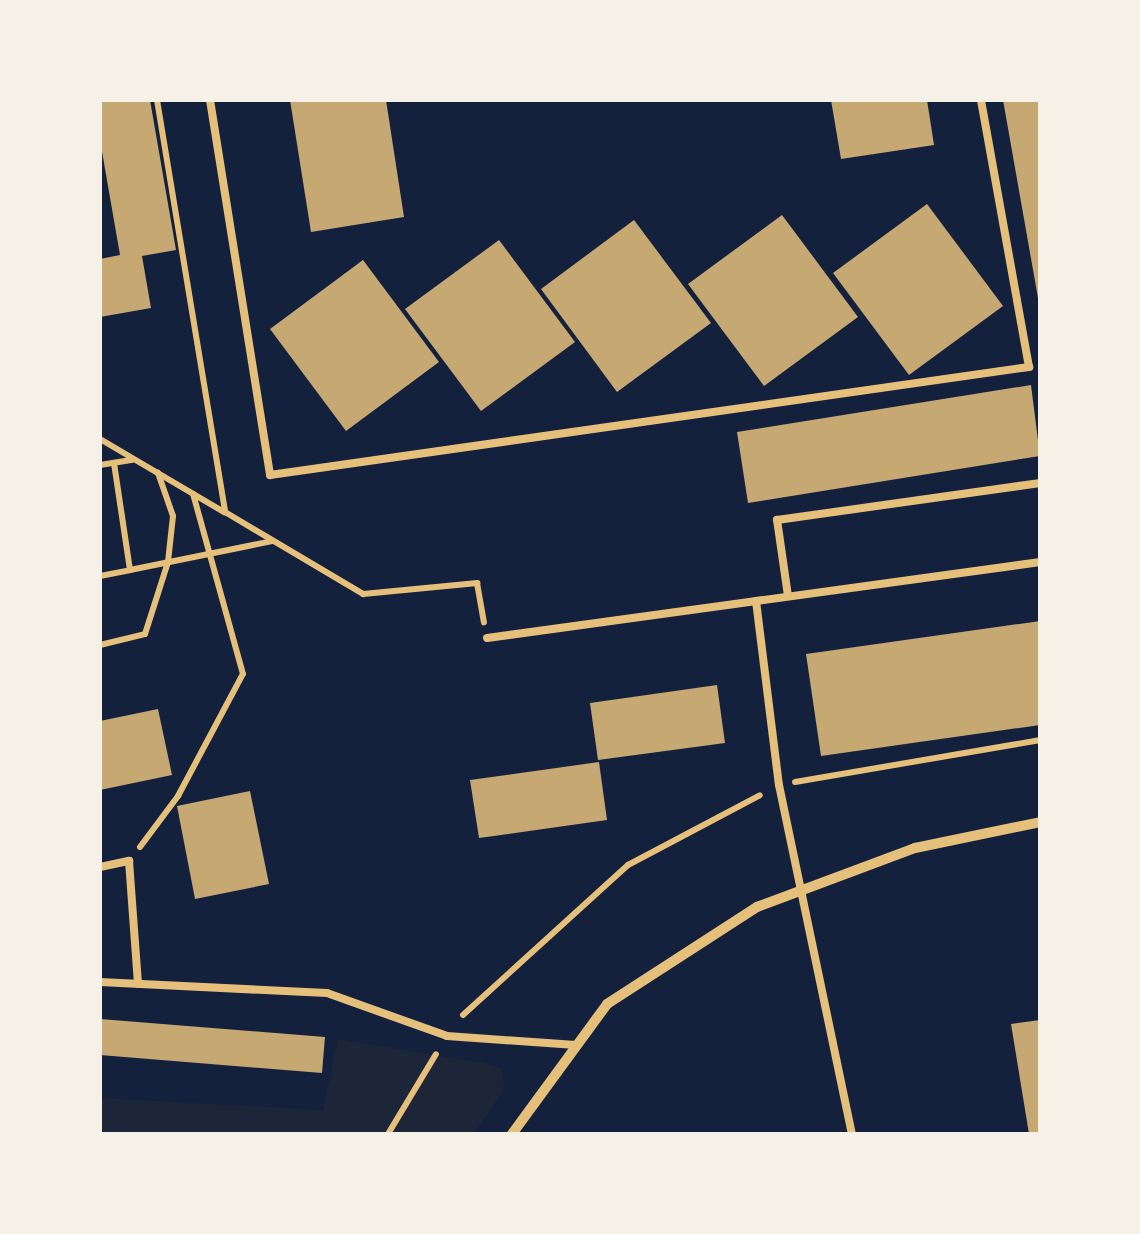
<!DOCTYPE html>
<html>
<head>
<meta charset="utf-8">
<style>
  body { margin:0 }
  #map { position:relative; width:1140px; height:1234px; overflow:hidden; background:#14213d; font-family:Montserrat,sans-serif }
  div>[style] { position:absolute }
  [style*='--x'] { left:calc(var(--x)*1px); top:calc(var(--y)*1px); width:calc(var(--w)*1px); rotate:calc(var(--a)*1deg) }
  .green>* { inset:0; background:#1d2539 }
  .building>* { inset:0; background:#c6a872 }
  .path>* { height:6px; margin:-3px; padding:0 3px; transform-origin:3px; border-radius:3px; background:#e5c07b }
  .service>* { height:8px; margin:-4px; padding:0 4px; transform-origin:4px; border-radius:4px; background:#e5c07b }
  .minor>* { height:10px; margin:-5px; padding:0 5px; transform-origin:5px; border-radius:5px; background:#e5c07b }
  span { translate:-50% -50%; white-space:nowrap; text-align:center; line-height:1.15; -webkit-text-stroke:10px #f6f1e7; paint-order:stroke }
  .frame { position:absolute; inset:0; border:102px solid #f6f1e7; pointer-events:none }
</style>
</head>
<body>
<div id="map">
  <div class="green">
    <div style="clip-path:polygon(338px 1039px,484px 1063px,502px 1069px,504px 1090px,473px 1134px,100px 1134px,100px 1098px,323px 1110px)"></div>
  </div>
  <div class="building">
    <div style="clip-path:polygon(100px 100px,150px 100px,176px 250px,142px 256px,151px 308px,100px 317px,100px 259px,120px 255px,100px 140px)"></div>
    <div style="clip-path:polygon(290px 100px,386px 100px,404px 217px,311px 232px)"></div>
    <div style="clip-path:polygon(831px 100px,927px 100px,934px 145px,841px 159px)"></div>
    <div style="clip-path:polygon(1003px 100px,1038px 100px,1040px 298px,1038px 298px)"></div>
    <div style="clip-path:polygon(927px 204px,1003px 306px,909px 375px,833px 273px)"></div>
    <div style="clip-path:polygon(782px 215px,858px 317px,764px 386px,688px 284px)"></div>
    <div style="clip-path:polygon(634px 220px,711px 323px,617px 392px,541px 289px)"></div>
    <div style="clip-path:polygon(499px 240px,575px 342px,481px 411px,405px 309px)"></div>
    <div style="clip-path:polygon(363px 260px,439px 362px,346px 431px,270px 329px)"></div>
    <div style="clip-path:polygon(1031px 385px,1040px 456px,748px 503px,737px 432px)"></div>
    <div style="clip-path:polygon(1040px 621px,1040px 725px,821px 756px,806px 654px)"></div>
    <div style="clip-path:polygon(717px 685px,725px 743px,598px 760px,590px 703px)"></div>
    <div style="clip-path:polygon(158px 709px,172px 775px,100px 790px,100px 721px)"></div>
    <div style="clip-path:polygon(599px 762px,607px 820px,479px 838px,470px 780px)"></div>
    <div style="clip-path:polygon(250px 791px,269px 884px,195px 899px,177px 806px)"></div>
    <div style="clip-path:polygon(100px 1019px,325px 1037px,322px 1073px,100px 1055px)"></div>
    <div style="clip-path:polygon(1040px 1020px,1040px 1134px,1029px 1134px,1011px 1024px)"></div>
  </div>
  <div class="path">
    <div style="--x:157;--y:100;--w:418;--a:80.6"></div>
    <div style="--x:225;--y:512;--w:161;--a:30.7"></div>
    <div style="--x:363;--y:594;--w:115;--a:-5.5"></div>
    <div style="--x:477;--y:583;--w:40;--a:80"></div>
    <div style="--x:100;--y:439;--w:144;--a:30.5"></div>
    <div style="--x:114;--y:463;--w:108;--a:81.5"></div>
    <div style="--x:130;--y:570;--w:145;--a:-11.5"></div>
    <div style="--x:100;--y:465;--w:33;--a:-9"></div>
    <div style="--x:100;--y:576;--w:31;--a:-11"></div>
    <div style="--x:100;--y:645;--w:46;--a:-13.7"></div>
    <div style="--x:145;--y:634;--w:76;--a:-72.3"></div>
    <div style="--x:168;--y:562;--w:46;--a:-83.8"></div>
    <div style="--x:173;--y:516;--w:46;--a:-109.2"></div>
    <div style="--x:795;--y:782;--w:249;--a:-9.7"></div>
    <div style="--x:140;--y:847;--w:64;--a:-53.3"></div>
    <div style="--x:178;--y:796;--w:138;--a:-62"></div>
    <div style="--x:243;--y:674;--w:187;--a:-105.5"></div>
    <div style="--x:463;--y:1015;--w:223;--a:-42.3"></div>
    <div style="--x:628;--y:865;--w:149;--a:-27.9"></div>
    <div style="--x:388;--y:1134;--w:93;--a:-59"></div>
  </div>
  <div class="service">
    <div style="--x:210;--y:100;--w:380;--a:80.9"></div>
    <div style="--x:270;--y:475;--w:767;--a:-8.1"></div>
    <div style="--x:1029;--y:367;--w:271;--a:-100.2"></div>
    <div style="--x:788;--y:596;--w:77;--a:-98.2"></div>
    <div style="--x:777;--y:520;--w:266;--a:-8"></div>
    <div style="--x:756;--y:601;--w:287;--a:-7.8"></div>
    <div style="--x:487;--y:638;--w:272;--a:-7.8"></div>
    <div style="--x:756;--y:601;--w:185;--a:82.9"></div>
    <div style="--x:779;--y:785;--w:357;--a:78.2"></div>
    <div style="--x:100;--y:867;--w:30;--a:-12"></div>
    <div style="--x:129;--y:861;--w:123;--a:85.8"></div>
    <div style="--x:100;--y:982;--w:227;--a:2.8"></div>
    <div style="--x:327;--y:993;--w:127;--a:19.7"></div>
    <div style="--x:447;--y:1036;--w:129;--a:4"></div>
  </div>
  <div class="minor">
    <div style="--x:512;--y:1134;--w:161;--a:-53.8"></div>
    <div style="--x:607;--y:1004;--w:179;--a:-32.9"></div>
    <div style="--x:757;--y:907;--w:169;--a:-20.5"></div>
    <div style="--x:915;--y:848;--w:128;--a:-11.7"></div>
  </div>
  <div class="frame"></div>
</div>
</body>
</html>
